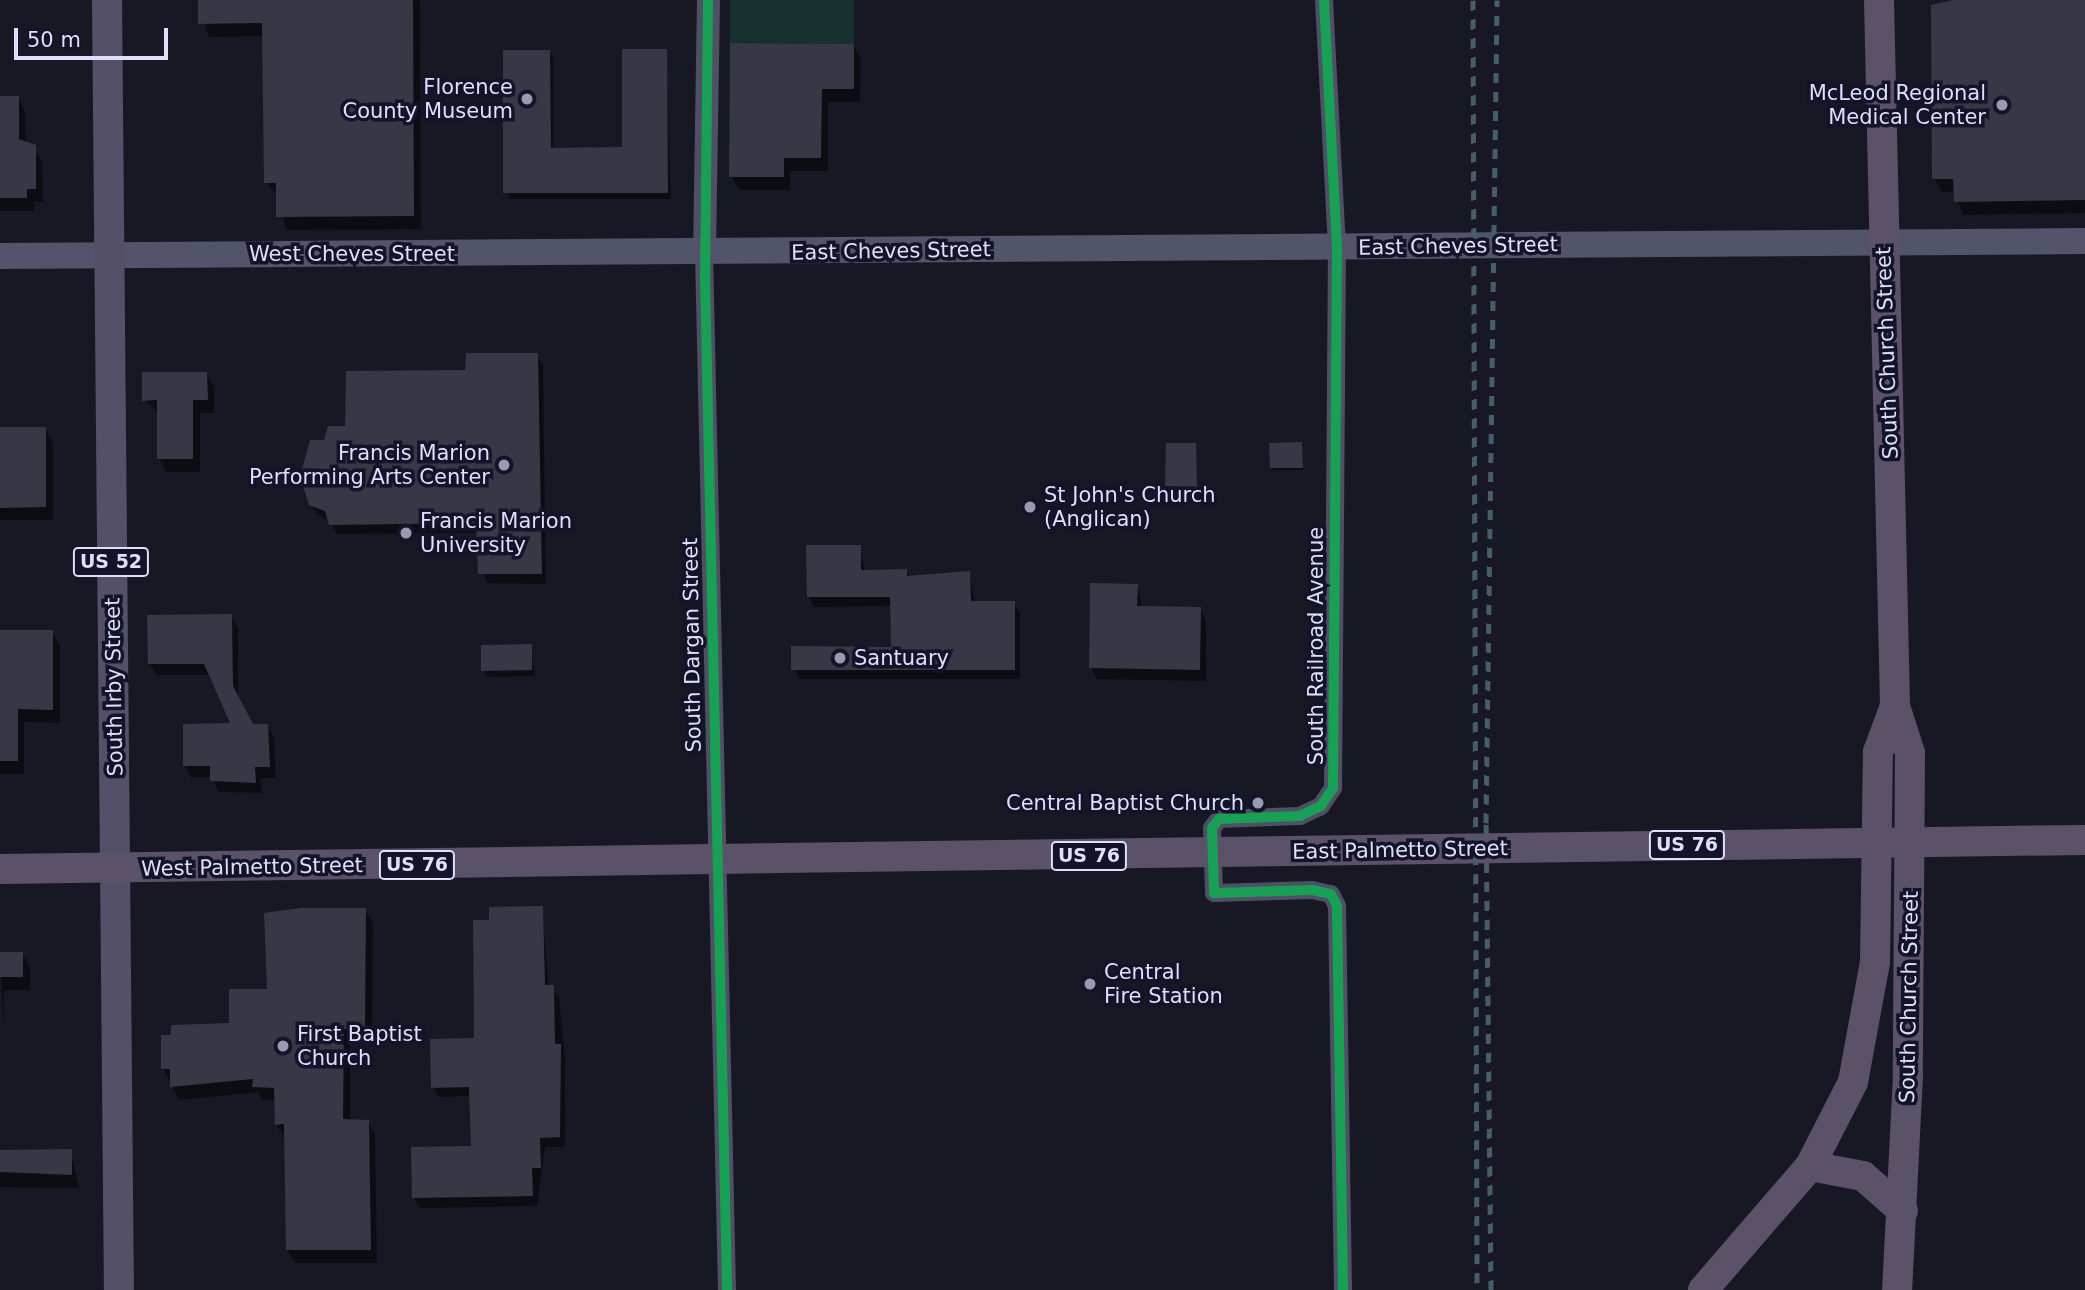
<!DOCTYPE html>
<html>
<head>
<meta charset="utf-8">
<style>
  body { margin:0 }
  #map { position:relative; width:2085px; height:1290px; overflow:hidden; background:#181825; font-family:"DejaVu Sans",sans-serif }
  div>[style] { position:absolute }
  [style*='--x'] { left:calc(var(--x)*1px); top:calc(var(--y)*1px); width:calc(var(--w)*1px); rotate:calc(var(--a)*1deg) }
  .green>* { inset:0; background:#16302d }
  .shadow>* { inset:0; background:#0007 }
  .building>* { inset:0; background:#373746 }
  .minor>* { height:18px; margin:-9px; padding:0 9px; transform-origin:9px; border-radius:9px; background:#4e5064 }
  .tertiary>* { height:23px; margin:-11.5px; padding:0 11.5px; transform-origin:11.5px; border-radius:11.5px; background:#4e5064 }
  .secondary>* { height:26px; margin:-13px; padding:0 13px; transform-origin:13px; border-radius:13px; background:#51546b }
  .primary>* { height:30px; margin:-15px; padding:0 15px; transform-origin:15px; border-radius:15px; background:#55506a }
  .trunk>* { height:30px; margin:-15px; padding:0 15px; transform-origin:15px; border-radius:15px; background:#5b526a }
  .rail>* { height:5px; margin-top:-2.5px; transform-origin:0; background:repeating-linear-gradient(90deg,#465e6a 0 10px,transparent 0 19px) }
  .cycleway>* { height:10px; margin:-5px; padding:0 5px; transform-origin:5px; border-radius:5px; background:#1a9f57 }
  .dots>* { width:19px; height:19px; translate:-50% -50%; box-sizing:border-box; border:4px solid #13132a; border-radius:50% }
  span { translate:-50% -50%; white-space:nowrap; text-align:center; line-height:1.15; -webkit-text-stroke:7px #13132a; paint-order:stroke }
  .shield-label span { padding:2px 5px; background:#13132a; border:2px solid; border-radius:5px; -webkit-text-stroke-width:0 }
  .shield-label { font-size:19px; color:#dedffd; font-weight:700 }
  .poi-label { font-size:21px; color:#dedffd }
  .right { translate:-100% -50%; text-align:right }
  .left { translate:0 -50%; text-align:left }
  .street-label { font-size:21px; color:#dedffd }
  .scale { position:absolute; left:14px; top:28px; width:154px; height:32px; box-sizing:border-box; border:4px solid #dedffd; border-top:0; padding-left:9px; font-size:21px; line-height:24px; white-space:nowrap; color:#dedffd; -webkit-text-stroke:5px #13132a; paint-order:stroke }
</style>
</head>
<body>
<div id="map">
  <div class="green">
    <div style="clip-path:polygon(730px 0,854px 0,854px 44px,730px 43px)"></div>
  </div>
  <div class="shadow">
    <div style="clip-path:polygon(200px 0,420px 0,421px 229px,286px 230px,278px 196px,266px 183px,264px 36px,208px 37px)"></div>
    <div style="clip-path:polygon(1956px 0,2085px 0,2085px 213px,1963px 215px,1955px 192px,1942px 192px,1934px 178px)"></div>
    <div style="clip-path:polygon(853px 45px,861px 59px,860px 102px,828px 102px,828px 171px,790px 171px,790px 190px,739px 190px,731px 176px)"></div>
    <div style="clip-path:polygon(666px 51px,671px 199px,509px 199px,505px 52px,549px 52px,553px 58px,553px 150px,624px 149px)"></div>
    <div style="clip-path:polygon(0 98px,18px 98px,25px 111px,26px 143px,42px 160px,43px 202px,34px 202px,34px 211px,0 211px)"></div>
    <div style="clip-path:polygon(537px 355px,543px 365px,546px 584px,486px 583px,478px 533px,337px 534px,330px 520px,317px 514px,311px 504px,325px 442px,467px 372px)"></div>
    <div style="clip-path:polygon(206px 373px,214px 387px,214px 413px,200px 413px,200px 472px,167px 472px,159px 459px,159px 413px,144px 400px)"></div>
    <div style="clip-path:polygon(0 429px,45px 429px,53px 442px,53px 520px,0 520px)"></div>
    <div style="clip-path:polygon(1301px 444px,1303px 470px,1273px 470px,1271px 468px)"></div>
    <div style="clip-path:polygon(1195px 445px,1197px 490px,1168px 489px,1167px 486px)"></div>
    <div style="clip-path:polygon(860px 547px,865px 571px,906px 571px,910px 577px,969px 573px,975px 603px,1014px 603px,1020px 613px,1020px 679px,799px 679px,793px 669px,893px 649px,892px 606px,814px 607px,809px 597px)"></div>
    <div style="clip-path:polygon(1137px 586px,1143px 608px,1200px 609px,1206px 620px,1206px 681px,1097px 679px,1091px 668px)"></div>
    <div style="clip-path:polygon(231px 616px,238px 628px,238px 699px,252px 725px,267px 725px,274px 737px,276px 778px,260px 778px,262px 793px,218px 792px,212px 777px,191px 777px,185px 766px,233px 725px,211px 675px,156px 675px,150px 664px)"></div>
    <div style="clip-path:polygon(0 632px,52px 632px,60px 645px,60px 723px,24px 722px,24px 774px,0 774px)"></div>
    <div style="clip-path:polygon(531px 646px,535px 676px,487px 677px,483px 670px)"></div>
    <div style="clip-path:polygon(542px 908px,549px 987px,559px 997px,565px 1056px,565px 1147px,545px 1147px,537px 1206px,420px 1208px,414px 1198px,472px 1148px,471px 1096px,438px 1097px,433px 1087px,475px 1040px,491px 921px)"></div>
    <div style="clip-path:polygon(365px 910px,373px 923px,372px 1042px,350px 1042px,350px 1121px,368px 1122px,375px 1135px,377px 1263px,295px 1263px,287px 1250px,286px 1138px,276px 1125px,276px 1100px,262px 1100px,258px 1092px,179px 1100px,163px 1068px,231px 1025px)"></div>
    <div style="clip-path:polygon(0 953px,22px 953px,30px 967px,30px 990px,4px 990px,4px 1030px)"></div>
    <div style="clip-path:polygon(0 1151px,71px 1151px,79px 1188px,0 1187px)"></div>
  </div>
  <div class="building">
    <div style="clip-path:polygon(198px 0,413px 0,414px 216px,276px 217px,276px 183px,264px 183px,262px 23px,198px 24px)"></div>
    <div style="clip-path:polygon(1954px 0,2085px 0,2085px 200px,1954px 202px,1953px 179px,1932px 179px,1931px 5px)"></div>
    <div style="clip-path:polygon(730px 43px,854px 44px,854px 89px,822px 89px,821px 158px,784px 158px,784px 177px,729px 177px)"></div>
    <div style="clip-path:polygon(622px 49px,667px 49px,668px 193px,503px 193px,503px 50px,550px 50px,551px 148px,622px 147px)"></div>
    <div style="clip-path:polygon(0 96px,19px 96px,19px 139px,36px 145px,36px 189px,27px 189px,27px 198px,0 198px)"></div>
    <div style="clip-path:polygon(466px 353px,538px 353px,542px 574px,478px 574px,476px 523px,329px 525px,325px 511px,309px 505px,300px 477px,310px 440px,324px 440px,328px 426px,345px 426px,346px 371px,465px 370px)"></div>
    <div style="clip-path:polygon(142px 372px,207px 372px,208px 400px,193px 400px,193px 459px,157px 459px,157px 400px,142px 401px)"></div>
    <div style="clip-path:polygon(0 427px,46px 427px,46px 507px,0 508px)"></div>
    <div style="clip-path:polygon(1302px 442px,1303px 468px,1270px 468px,1269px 443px)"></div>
    <div style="clip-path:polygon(1166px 443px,1196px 443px,1197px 488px,1165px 486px)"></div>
    <div style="clip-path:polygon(806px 545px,861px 545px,861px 570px,907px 569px,907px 576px,970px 571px,971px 601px,1015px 601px,1015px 670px,791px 670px,791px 646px,891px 647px,890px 597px,807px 597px)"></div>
    <div style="clip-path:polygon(1090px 583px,1138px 584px,1137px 606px,1201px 607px,1200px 670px,1089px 668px)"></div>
    <div style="clip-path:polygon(232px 614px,233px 686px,253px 724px,268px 724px,270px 767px,255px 767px,256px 783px,210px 781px,210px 766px,183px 766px,183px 724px,230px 723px,204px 664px,148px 664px,147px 615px)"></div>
    <div style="clip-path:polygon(0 630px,53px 630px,53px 710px,18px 709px,18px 761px,0 761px)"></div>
    <div style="clip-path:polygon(532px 644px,532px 670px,481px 671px,481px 645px)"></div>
    <div style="clip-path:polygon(543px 906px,545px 985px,554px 985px,555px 1044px,561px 1044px,560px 1137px,540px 1138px,541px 1168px,532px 1168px,533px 1196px,412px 1198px,411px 1147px,471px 1146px,469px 1087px,431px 1088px,430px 1039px,474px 1038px,473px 920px,489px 920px,489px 907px)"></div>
    <div style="clip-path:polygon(301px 908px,366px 908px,365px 1029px,344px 1029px,343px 1119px,369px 1120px,371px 1250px,286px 1250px,284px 1124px,275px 1125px,274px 1088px,252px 1087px,253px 1079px,170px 1087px,170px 1069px,161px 1069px,161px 1035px,171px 1035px,171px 1025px,229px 1023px,229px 989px,267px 989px,264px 913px)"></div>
    <div style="clip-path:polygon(0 952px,23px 952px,23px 977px,0 977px)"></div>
    <div style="clip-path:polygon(72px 1149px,72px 1175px,0 1172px,0 1150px)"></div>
  </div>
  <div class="minor">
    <div style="--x:1324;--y:0;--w:247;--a:87"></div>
    <div style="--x:1337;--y:247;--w:541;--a:90.42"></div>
    <div style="--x:1333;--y:788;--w:22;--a:124"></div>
    <div style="--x:1321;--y:806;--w:23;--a:155"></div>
    <div style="--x:1300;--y:816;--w:81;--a:177.9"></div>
    <div style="--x:1219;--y:819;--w:11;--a:128"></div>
    <div style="--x:1212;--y:828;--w:65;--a:88.2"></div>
    <div style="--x:1214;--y:893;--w:98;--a:-1.8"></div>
    <div style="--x:1312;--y:890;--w:19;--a:12"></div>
    <div style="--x:1331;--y:894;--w:13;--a:63"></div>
    <div style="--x:1337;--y:906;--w:384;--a:89.1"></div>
    <div style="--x:704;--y:253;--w:1037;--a:88.73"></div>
  </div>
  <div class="tertiary">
    <div style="--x:704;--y:253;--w:253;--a:-89.1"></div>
  </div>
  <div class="secondary">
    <div style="--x:0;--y:256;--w:2085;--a:-0.41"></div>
  </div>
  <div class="primary">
    <div style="--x:107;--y:0;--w:1290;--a:89.47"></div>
  </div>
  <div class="trunk">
    <div style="--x:1879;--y:0;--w:706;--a:88.7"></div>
    <div style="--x:1895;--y:706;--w:49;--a:72.3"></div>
    <div style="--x:1910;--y:753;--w:322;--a:90.4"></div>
    <div style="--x:1908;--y:1075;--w:215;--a:92.9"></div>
    <div style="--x:0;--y:869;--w:2085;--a:-0.8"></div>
    <div style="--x:1810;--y:1166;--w:54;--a:10.7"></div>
    <div style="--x:1863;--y:1176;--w:53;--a:41.2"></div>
    <div style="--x:1703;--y:1290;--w:164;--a:-49.2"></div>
    <div style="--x:1810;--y:1166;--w:94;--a:-62.9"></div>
    <div style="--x:1853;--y:1082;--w:122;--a:-79.6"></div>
    <div style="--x:1875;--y:962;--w:210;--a:-89.2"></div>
    <div style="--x:1878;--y:752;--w:49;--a:-69.7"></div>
  </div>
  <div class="rail">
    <div style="--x:1473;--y:0;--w:1290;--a:89.82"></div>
    <div style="--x:1491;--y:1290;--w:467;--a:-90.6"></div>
    <div style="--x:1486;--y:823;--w:823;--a:-89.23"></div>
  </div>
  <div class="cycleway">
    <div style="--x:708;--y:0;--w:278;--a:90.6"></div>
    <div style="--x:705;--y:278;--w:1012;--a:88.75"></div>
    <div style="--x:1324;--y:0;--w:247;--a:87"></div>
    <div style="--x:1337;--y:247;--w:541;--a:90.42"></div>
    <div style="--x:1333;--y:788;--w:22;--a:124"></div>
    <div style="--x:1321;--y:806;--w:23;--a:155"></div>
    <div style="--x:1300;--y:816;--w:81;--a:177.9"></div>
    <div style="--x:1219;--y:819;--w:11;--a:128"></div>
    <div style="--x:1212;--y:828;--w:65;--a:88.2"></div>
    <div style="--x:1214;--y:893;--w:98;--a:-1.8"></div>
    <div style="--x:1312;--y:890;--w:19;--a:12"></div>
    <div style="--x:1331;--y:894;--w:13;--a:63"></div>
    <div style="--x:1337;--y:906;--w:384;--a:89.1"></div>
  </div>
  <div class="dots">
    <div style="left:527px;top:99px;background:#9999b1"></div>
    <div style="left:2002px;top:105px;background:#9999b1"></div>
    <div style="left:504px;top:465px;background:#9999b1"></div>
    <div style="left:1030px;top:507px;background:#9999b1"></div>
    <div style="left:406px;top:533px;background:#9999b1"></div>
    <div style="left:840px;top:658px;background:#9999b1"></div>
    <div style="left:1258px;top:803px;background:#9999b1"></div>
    <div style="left:1090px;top:984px;background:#9999b1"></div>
    <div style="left:283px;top:1046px;background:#9999b1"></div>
  </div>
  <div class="shield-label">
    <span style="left:111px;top:562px">US 52</span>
    <span style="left:1687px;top:845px">US 76</span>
    <span style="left:1089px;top:856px">US 76</span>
    <span style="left:417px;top:865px">US 76</span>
  </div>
  <div class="poi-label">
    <span class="right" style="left:513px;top:99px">Florence<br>County Museum</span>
    <span class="right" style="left:1986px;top:105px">McLeod Regional<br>Medical Center</span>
    <span class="right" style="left:490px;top:465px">Francis Marion<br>Performing Arts Center</span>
    <span class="left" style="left:1044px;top:507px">St John's Church<br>(Anglican)</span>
    <span class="left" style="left:420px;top:533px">Francis Marion<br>University</span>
    <span class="left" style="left:854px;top:658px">Santuary</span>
    <span class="right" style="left:1244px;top:803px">Central Baptist Church</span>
    <span class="left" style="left:1104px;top:984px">Central<br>Fire Station</span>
    <span class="left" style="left:297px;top:1046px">First Baptist<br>Church</span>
  </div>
  <div class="street-label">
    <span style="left:1458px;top:246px;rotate:-1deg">East Cheves Street</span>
    <span style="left:891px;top:251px;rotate:-1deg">East Cheves Street</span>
    <span style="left:352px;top:254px">West Cheves Street</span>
    <span style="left:1887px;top:353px;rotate:-92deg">South Church Street</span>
    <span style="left:692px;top:645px;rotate:-91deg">South Dargan Street</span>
    <span style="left:1316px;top:646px;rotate:-90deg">South Railroad Avenue</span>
    <span style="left:114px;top:687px;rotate:-91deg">South Irby Street</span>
    <span style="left:1400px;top:850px;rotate:-1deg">East Palmetto Street</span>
    <span style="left:252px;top:867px;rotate:-1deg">West Palmetto Street</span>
    <span style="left:1909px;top:997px;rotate:-89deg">South Church Street</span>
  </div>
  <div class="scale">50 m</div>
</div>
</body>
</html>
